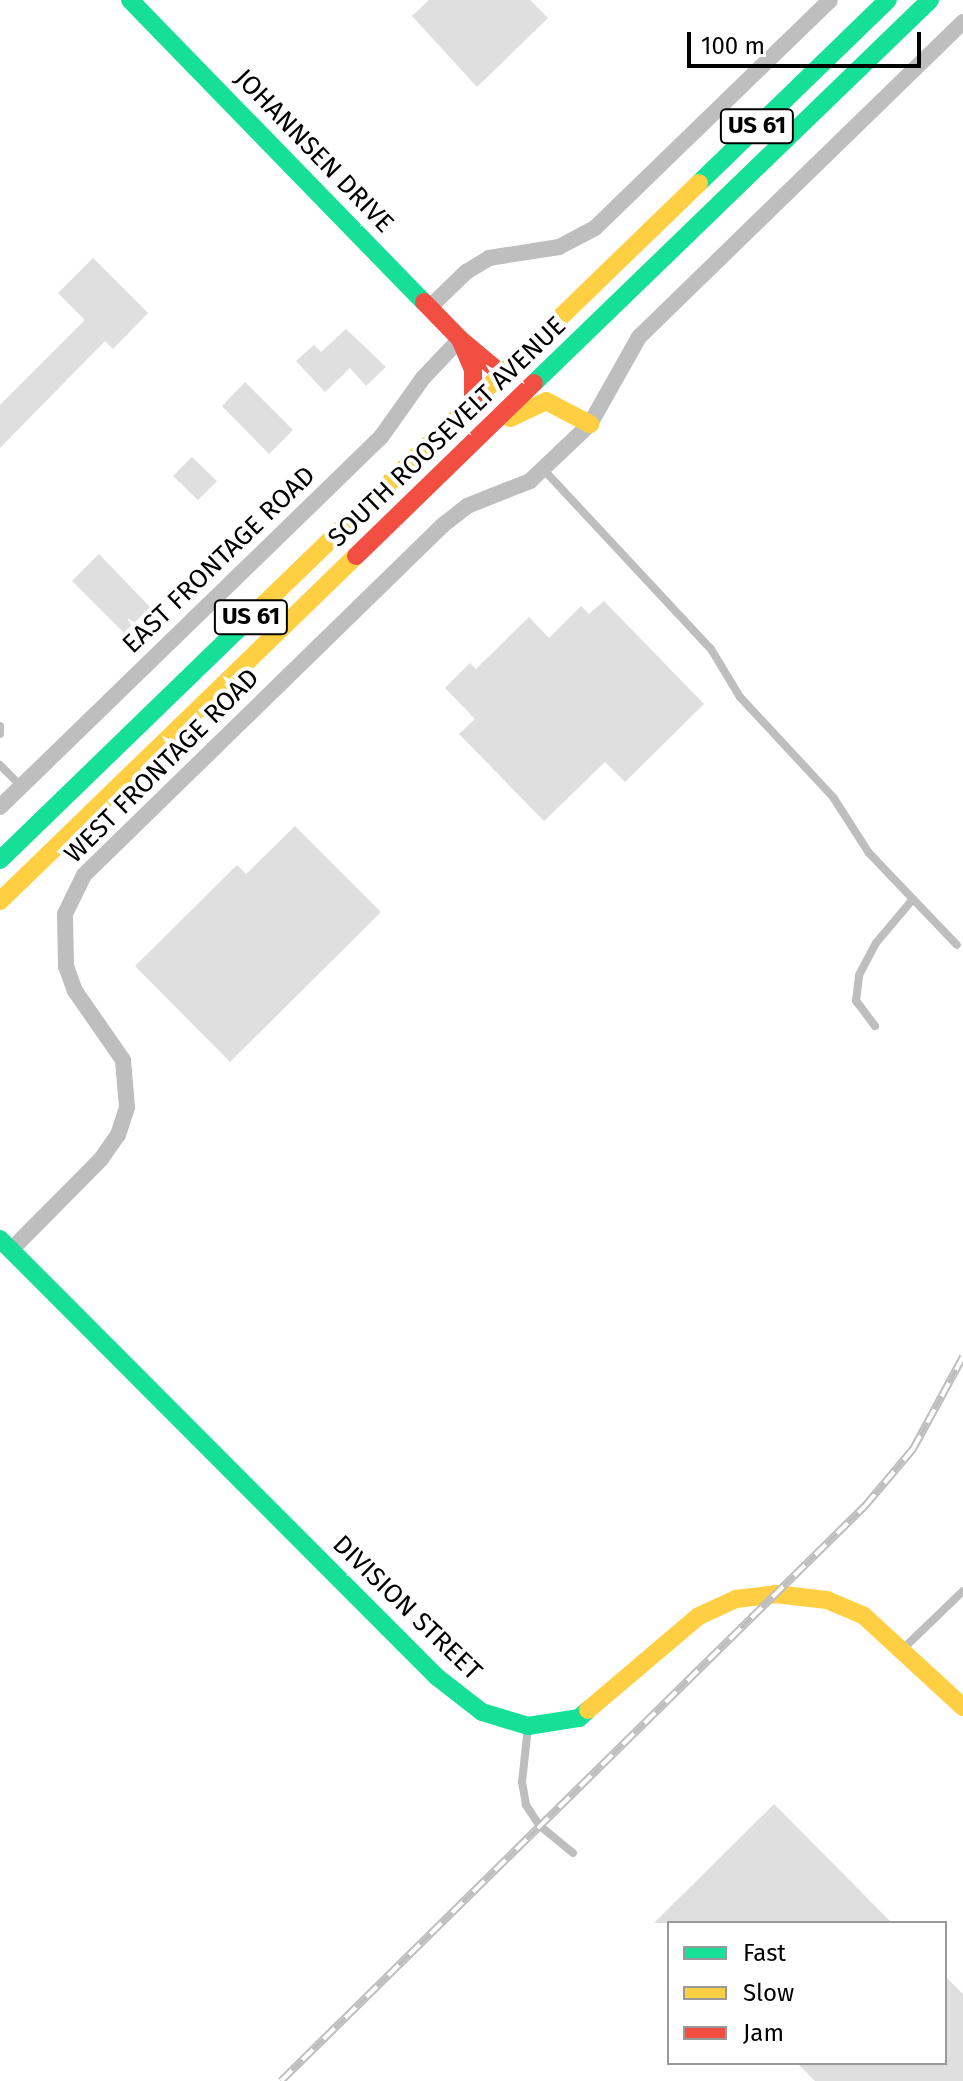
<!DOCTYPE html>
<html>
<head>
<meta charset="utf-8">
<style>
  body { margin:0 }
  #map { position:relative; width:963px; height:2081px; overflow:hidden; background:#fff; font-family:"Fira Sans",sans-serif }
  div>[style] { position:absolute }
  [style*='--x'] { left:calc(var(--x)*1px); top:calc(var(--y)*1px); width:calc(var(--w)*1px); rotate:calc(var(--a)*1deg) }
  .building>* { inset:0; background:#dfdfdf }
  .lane>* { height:8px; margin:-4px; padding:0 4px; transform-origin:4px; border-radius:4px; background:#bebebe }
  .street>* { height:16px; margin:-8px; padding:0 8px; transform-origin:8px; border-radius:8px; background:#bebebe }
  .fast>* { height:18px; margin:-9px; padding:0 9px; transform-origin:9px; border-radius:9px; background:#16e098 }
  .slow>* { height:18px; margin:-9px; padding:0 9px; transform-origin:9px; border-radius:9px; background:#ffcf43 }
  .jam>* { height:18px; margin:-9px; padding:0 9px; transform-origin:9px; border-radius:9px; background:#f24e42 }
  .rail>* { height:8px; margin-top:-4px; transform-origin:0; background:repeating-linear-gradient(90deg,#fff 0 15px,#bebebe 0 30px); box-sizing:border-box; border-block:2px solid #bebebe }
  span { translate:-50% -50%; white-space:nowrap; text-align:center; line-height:1.15; -webkit-text-stroke:8px #fff; paint-order:stroke }
  .shield-label span { padding:2px 6px; background:#fff; border:2px solid; border-radius:6px; -webkit-text-stroke-width:0 }
  .shield-label { font-size:24px; color:#000; font-weight:700 }
  .street-label { font-size:26px; color:#000 }
  .legend { position:absolute; left:667px; top:1921px; width:280px; height:144px; box-sizing:border-box; background:#fff; border:2px solid #999; margin:0; padding:10px 14px; list-style:none; font-size:24px; color:#000 }
  .legend li { display:flex; align-items:center; gap:16px; height:40px }
  .legend b { width:40px; border:2px solid #999 }
  .scale { position:absolute; left:687px; top:32px; width:234px; height:36px; box-sizing:border-box; border:4px solid #000; border-top:0; padding-left:10px; font-size:24px; line-height:28px; white-space:nowrap; color:#000; -webkit-text-stroke:6px #fff; paint-order:stroke }
</style>
</head>
<body>
<div id="map">
  <div class="building">
    <div style="clip-path:polygon(429px 0,530px 0,548px 18px,477px 87px,412px 16px)"></div>
    <div style="clip-path:polygon(93px 258px,148px 313px,113px 349px,105px 341px,0 448px,0 405px,85px 320px,58px 293px)"></div>
    <div style="clip-path:polygon(346px 329px,386px 367px,366px 386px,350px 368px,325px 392px,296px 361px,314px 345px,321px 352px)"></div>
    <div style="clip-path:polygon(245px 382px,293px 430px,269px 454px,222px 406px)"></div>
    <div style="clip-path:polygon(192px 457px,217px 481px,198px 500px,173px 476px)"></div>
    <div style="clip-path:polygon(99px 554px,150px 607px,124px 633px,72px 581px)"></div>
    <div style="clip-path:polygon(604px 601px,704px 704px,625px 782px,605px 762px,544px 821px,459px 734px,475px 719px,445px 688px,470px 663px,476px 669px,529px 617px,549px 638px,581px 606px,589px 614px)"></div>
    <div style="clip-path:polygon(295px 826px,381px 912px,230px 1062px,135px 966px,237px 865px,246px 874px)"></div>
    <div style="clip-path:polygon(774px 1804px,892px 1923px,654px 1923px)"></div>
    <div style="clip-path:polygon(945px 1976px,963px 1994px,963px 2081px,815px 2081px,797px 2063px,945px 2063px)"></div>
  </div>
  <div class="lane">
    <div style="--x:543;--y:469;--w:246;--a:47"></div>
    <div style="--x:711;--y:649;--w:56;--a:58.9"></div>
    <div style="--x:740;--y:697;--w:137;--a:47.1"></div>
    <div style="--x:833;--y:797;--w:67;--a:57.3"></div>
    <div style="--x:869;--y:853;--w:127;--a:46.3"></div>
    <div style="--x:0;--y:726;--w:8;--a:90"></div>
    <div style="--x:0;--y:765;--w:30;--a:45"></div>
    <div style="--x:875;--y:1026;--w:31;--a:-127"></div>
    <div style="--x:856;--y:1001;--w:26;--a:-83"></div>
    <div style="--x:859;--y:975;--w:36;--a:-62"></div>
    <div style="--x:876;--y:943;--w:57;--a:-49.9"></div>
    <div style="--x:906;--y:1646;--w:79;--a:-44"></div>
    <div style="--x:528;--y:1727;--w:55;--a:96.2"></div>
    <div style="--x:522;--y:1782;--w:23;--a:80"></div>
    <div style="--x:526;--y:1805;--w:24;--a:57"></div>
    <div style="--x:539;--y:1825;--w:44;--a:39.5"></div>
  </div>
  <div class="street">
    <div style="--x:429;--y:308;--w:52;--a:-44.2"></div>
    <div style="--x:466;--y:272;--w:27;--a:-31"></div>
    <div style="--x:489;--y:258;--w:71;--a:-8.9"></div>
    <div style="--x:559;--y:247;--w:41;--a:-27.8"></div>
    <div style="--x:595;--y:228;--w:327;--a:-44.1"></div>
    <div style="--x:0;--y:807;--w:531;--a:-44.16"></div>
    <div style="--x:381;--y:437;--w:72;--a:-54.6"></div>
    <div style="--x:423;--y:378;--w:54;--a:-46.5"></div>
    <div style="--x:11;--y:1250;--w:128;--a:-45.3"></div>
    <div style="--x:101;--y:1159;--w:29;--a:-55"></div>
    <div style="--x:118;--y:1135;--w:29;--a:-72"></div>
    <div style="--x:127;--y:1107;--w:47;--a:-94.9"></div>
    <div style="--x:123;--y:1060;--w:84;--a:-124.8"></div>
    <div style="--x:75;--y:991;--w:27;--a:-110"></div>
    <div style="--x:66;--y:966;--w:52;--a:-91.1"></div>
    <div style="--x:65;--y:914;--w:43;--a:-64"></div>
    <div style="--x:84;--y:875;--w:501;--a:-44.27"></div>
    <div style="--x:443;--y:525;--w:31;--a:-38"></div>
    <div style="--x:467;--y:506;--w:68;--a:-21.6"></div>
    <div style="--x:530;--y:481;--w:83;--a:-43.5"></div>
    <div style="--x:590;--y:424;--w:100;--a:-60.6"></div>
    <div style="--x:639;--y:337;--w:452;--a:-44.2"></div>
  </div>
  <div class="fast">
    <div style="--x:130;--y:0;--w:421;--a:45.8"></div>
    <div style="--x:699;--y:183;--w:263;--a:-44.1"></div>
    <div style="--x:534;--y:383;--w:551;--a:-44.04"></div>
    <div style="--x:0;--y:860;--w:362;--a:-44.1"></div>
    <div style="--x:0;--y:1239;--w:619;--a:45.07"></div>
    <div style="--x:437;--y:1677;--w:57;--a:37.9"></div>
    <div style="--x:482;--y:1712;--w:48;--a:16.9"></div>
    <div style="--x:528;--y:1726;--w:52;--a:-8.9"></div>
    <div style="--x:579;--y:1718;--w:12;--a:-42"></div>
  </div>
  <div class="slow">
    <div style="--x:510;--y:418;--w:40;--a:-25"></div>
    <div style="--x:546;--y:401;--w:50;--a:27.6"></div>
    <div style="--x:260;--y:608;--w:611;--a:-44.07"></div>
    <div style="--x:0;--y:901;--w:496;--a:-44.1"></div>
    <div style="--x:588;--y:1710;--w:145;--a:-40.3"></div>
    <div style="--x:699;--y:1616;--w:41;--a:-24.7"></div>
    <div style="--x:736;--y:1599;--w:39;--a:-7"></div>
    <div style="--x:775;--y:1594;--w:52;--a:6.6"></div>
    <div style="--x:827;--y:1600;--w:39;--a:23"></div>
    <div style="--x:863;--y:1615;--w:136;--a:42.6"></div>
  </div>
  <div class="jam">
    <div style="--x:424;--y:302;--w:52;--a:45.8"></div>
    <div style="--x:460;--y:339;--w:33;--a:67"></div>
    <div style="--x:473;--y:369;--w:33;--a:90"></div>
    <div style="--x:461;--y:340;--w:53;--a:39.7"></div>
    <div style="--x:356;--y:556;--w:248;--a:-44.2"></div>
  </div>
  <div class="rail">
    <div style="--x:281;--y:2081;--w:820;--a:-44.56"></div>
    <div style="--x:865;--y:1506;--w:75;--a:-49.9"></div>
    <div style="--x:913;--y:1449;--w:105;--a:-61.5"></div>
  </div>
  <div class="shield-label">
    <span style="left:757px;top:126px">US 61</span>
    <span style="left:251px;top:617px">US 61</span>
  </div>
  <div class="street-label">
    <span style="left:314px;top:151px;rotate:46deg">JOHANNSEN DRIVE</span>
    <span style="left:447px;top:432px;rotate:-44deg">SOUTH ROOSEVELT AVENUE</span>
    <span style="left:219px;top:560px;rotate:-44deg">EAST FRONTAGE ROAD</span>
    <span style="left:162px;top:766px;rotate:-45deg">WEST FRONTAGE ROAD</span>
    <span style="left:407px;top:1608px;rotate:44deg">DIVISION STREET</span>
  </div>
  <ul class="legend">
  <li><b style="height:10px;background:#16e098"></b>Fast</li>
  <li><b style="height:10px;background:#ffcf43"></b>Slow</li>
  <li><b style="height:10px;background:#f24e42"></b>Jam</li>
  </ul>
  <div class="scale">100 m</div>
</div>
</body>
</html>
